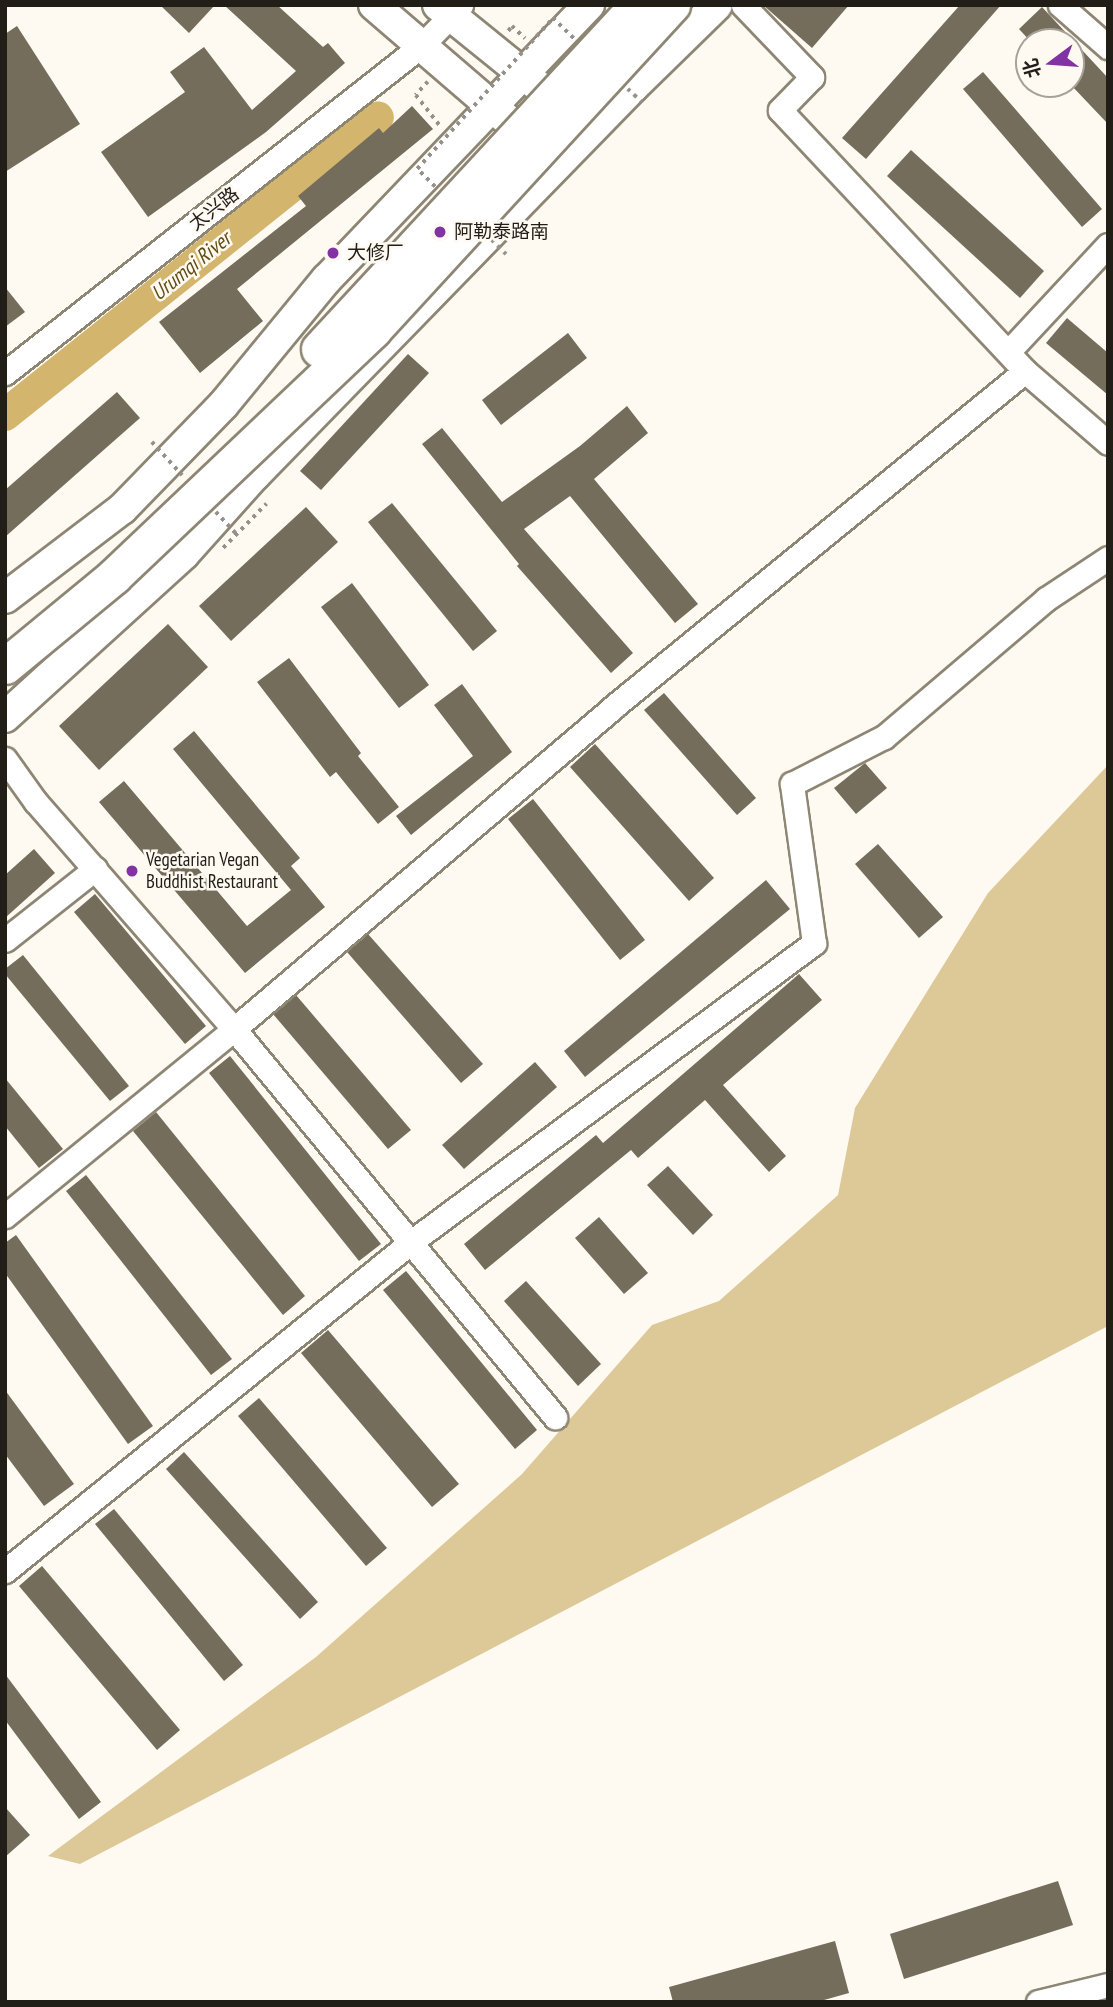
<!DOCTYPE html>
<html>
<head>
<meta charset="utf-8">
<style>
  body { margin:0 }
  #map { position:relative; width:1113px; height:2007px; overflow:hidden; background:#fefaf2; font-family:"PT Sans Narrow","Noto Sans SC",sans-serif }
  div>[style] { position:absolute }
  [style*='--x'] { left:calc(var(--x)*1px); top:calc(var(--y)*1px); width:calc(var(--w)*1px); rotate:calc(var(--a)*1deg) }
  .green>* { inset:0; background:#ddc898 }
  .river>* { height:32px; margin:-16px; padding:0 16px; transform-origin:16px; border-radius:16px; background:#d4b56d }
  .building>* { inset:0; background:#746d5b }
  .path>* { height:3.5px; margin-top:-1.75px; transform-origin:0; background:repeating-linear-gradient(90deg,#95918a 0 3.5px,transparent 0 8.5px) }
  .roads { filter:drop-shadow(2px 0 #8e8674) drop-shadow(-2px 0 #8e8674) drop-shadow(0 2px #8e8674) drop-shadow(0 -2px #8e8674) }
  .minor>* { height:23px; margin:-11.5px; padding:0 11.5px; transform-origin:11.5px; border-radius:11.5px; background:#fff }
  .major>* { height:30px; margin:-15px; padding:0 15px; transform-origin:15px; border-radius:15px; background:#fff }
  .path-bridge>* { height:3.5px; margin-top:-1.75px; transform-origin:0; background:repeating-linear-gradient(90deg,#95918a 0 3.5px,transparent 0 8.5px) }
  .bridges { filter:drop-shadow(2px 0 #8e8674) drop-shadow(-2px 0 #8e8674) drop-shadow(0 2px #8e8674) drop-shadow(0 -2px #8e8674) }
  .highway-bridge>* { height:35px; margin:-17.5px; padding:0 17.5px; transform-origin:17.5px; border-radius:17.5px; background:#fff }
  .dots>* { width:19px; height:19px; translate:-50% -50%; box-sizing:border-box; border:4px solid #fefaf2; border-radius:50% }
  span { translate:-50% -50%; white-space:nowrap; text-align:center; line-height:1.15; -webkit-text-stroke:5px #fefaf2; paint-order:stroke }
  .street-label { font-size:19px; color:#211e17 }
  .poi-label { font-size:19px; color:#211e17 }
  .left { translate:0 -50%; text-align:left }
  .water-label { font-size:21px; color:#624d15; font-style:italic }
  .frame { position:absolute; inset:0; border:7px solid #211e17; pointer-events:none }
  .north { position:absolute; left:1015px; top:28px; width:70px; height:70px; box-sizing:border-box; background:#fefaf2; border:2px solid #a6a29a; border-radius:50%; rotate:254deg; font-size:19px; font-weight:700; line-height:28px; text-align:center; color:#211e17 }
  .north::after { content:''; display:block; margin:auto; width:24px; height:32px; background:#8133a4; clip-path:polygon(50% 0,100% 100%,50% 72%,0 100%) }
</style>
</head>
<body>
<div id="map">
  <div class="green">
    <div style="clip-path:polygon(1108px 765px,1108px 1326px,80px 1864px,48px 1856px,316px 1657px,522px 1474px,652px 1325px,719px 1301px,838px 1195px,855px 1108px,988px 893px)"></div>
  </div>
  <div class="river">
    <div style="--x:5;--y:415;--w:477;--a:-38.6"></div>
  </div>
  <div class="building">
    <div style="clip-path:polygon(160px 5px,215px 5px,189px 33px)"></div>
    <div style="clip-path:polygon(224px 5px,277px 5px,323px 47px,328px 43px,345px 63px,266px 132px,148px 217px,101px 152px,185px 92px,170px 72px,204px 47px,252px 110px,296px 71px)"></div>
    <div style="clip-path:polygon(763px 5px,849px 5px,812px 48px)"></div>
    <div style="clip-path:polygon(960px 5px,1001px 5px,866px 159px,842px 138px)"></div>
    <div style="clip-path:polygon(1042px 7px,1108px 78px,1108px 124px,1071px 85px,1071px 42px,1031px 42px,1019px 29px)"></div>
    <div style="clip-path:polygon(17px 26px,80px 124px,5px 172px,5px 34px)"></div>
    <div style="clip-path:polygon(983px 72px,1102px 209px,1082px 227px,963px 89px)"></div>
    <div style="clip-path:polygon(412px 106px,433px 129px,237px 289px,263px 321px,200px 373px,159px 322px,306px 206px,298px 196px,379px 128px,383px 133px)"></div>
    <div style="clip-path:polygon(911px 150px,1044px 271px,1020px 298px,887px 176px)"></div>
    <div style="clip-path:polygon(5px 287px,25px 312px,5px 327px)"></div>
    <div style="clip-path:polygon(1067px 318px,1108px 353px,1108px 395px,1046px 343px)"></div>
    <div style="clip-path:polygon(568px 333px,587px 358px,501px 425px,482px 400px)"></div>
    <div style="clip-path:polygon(408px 354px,429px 373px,321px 490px,300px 471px)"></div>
    <div style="clip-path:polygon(117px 392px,140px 418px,5px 537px,5px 490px)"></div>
    <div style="clip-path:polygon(627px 406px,648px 433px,594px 479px,698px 604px,675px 623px,570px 496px,524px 529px,633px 653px,611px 673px,517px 566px,519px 564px,422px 444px,442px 428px,502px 502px,580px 446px)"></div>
    <div style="clip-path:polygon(392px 503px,497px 631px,473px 651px,368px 522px)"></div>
    <div style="clip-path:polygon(306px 507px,338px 542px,231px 641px,199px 606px)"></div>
    <div style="clip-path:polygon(352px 583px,429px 685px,399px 708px,321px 607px)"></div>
    <div style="clip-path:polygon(168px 624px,208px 667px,99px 770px,59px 726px)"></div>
    <div style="clip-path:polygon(289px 658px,361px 753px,358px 756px,399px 807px,378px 824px,336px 772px,330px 777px,257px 682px)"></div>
    <div style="clip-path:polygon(462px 684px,512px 752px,411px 835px,396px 816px,473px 756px,434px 705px)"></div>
    <div style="clip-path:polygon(664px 693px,756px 798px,737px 815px,644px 710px)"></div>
    <div style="clip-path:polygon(194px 731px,300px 858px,291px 866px,325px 907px,245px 973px,99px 802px,124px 781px,247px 926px,291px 890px,173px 749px)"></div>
    <div style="clip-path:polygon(595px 744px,714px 878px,689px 901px,570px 767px)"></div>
    <div style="clip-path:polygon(865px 763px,887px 788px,856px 814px,834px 788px)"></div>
    <div style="clip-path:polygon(533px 799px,645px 940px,620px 960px,508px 819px)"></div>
    <div style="clip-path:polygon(878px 844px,943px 917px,919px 938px,855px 864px)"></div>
    <div style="clip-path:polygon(34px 849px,55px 873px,5px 918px,5px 875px)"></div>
    <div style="clip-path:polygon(766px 880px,790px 909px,585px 1077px,564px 1051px)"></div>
    <div style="clip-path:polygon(95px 894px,206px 1026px,185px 1044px,74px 912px)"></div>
    <div style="clip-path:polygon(368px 934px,483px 1064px,461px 1083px,347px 952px)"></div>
    <div style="clip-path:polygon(23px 955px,129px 1086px,110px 1101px,5px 974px,5px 969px)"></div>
    <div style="clip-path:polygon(799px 974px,822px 1000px,723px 1085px,786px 1156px,769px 1172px,705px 1100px,638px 1158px,631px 1150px,485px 1270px,464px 1244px,596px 1135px,603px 1143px)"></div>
    <div style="clip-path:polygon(296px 995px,411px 1130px,388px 1149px,273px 1014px)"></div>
    <div style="clip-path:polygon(230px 1056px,381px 1244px,359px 1261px,209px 1073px)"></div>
    <div style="clip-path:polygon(535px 1062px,557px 1087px,464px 1169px,442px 1145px)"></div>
    <div style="clip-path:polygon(5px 1078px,63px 1149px,39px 1168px,5px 1126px)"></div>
    <div style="clip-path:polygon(156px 1112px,305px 1296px,283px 1315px,133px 1131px)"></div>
    <div style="clip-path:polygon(668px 1166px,713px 1215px,693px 1235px,647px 1185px)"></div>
    <div style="clip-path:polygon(86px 1175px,232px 1359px,211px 1375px,66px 1191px)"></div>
    <div style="clip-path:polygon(599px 1217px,648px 1273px,624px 1294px,575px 1238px)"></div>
    <div style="clip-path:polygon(16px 1235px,153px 1426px,128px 1444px,5px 1273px,5px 1243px)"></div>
    <div style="clip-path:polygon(406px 1271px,537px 1430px,515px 1449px,383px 1290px)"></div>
    <div style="clip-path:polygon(526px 1281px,601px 1364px,578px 1386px,504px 1301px)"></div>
    <div style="clip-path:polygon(328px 1330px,459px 1484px,432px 1507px,301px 1353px)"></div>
    <div style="clip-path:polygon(5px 1390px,74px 1484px,44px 1506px,5px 1454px)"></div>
    <div style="clip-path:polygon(259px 1398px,387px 1548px,366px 1566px,238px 1416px)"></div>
    <div style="clip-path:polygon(184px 1452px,318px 1602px,300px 1619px,166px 1469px)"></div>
    <div style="clip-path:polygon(114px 1509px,243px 1665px,224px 1681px,95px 1524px)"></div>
    <div style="clip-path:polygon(42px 1566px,180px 1730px,157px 1750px,19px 1586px)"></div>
    <div style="clip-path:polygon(5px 1674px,101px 1802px,79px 1819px,5px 1720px)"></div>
    <div style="clip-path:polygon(5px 1807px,30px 1835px,5px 1857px)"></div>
    <div style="clip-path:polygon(1058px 1881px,1073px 1925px,904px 1979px,890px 1934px)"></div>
    <div style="clip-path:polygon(835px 1941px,849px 1993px,817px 2002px,673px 2002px,669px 1987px)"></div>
  </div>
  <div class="path">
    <div style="--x:508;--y:31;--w:6;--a:-51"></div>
    <div style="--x:512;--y:26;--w:18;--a:43"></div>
    <div style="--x:428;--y:82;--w:18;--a:133"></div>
    <div style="--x:416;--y:95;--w:41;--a:52"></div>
    <div style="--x:223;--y:548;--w:62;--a:-45.7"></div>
  </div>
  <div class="roads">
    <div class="minor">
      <div style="--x:743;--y:5;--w:100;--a:46.2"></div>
      <div style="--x:812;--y:77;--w:46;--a:134.1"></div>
      <div style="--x:780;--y:110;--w:358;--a:46.8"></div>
      <div style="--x:1025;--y:371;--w:110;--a:40.9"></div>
      <div style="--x:1060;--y:5;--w:64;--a:41.2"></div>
      <div style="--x:1009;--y:351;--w:145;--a:-47"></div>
      <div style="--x:5;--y:373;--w:531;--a:-38.19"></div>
      <div style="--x:422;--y:45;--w:56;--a:-45.7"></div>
      <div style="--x:5;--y:759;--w:52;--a:54.5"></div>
      <div style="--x:35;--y:801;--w:303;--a:48.9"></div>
      <div style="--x:234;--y:1029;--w:504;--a:50.4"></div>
      <div style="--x:5;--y:940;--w:115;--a:-38.3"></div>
      <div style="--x:5;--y:1216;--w:296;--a:-39.2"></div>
      <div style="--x:234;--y:1029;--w:496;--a:-40.3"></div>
      <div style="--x:612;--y:708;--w:533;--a:-39.21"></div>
      <div style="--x:5;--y:1571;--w:523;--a:-39.02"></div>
      <div style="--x:411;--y:1242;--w:502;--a:-36.57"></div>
      <div style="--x:814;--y:943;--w:161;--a:-97.9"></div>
      <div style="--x:792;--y:784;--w:103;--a:-27.1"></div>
      <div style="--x:884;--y:737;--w:213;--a:-40.4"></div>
      <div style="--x:1046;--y:599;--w:74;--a:-33.5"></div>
      <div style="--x:1038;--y:2002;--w:72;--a:-13.7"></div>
    </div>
    <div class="major">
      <div style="--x:374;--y:5;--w:178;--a:40.7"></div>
      <div style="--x:438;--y:5;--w:129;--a:39"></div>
      <div style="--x:5;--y:598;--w:147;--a:-37.3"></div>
      <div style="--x:122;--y:509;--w:146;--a:-45.8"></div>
      <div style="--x:224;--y:404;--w:161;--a:-50.6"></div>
      <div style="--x:326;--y:280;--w:381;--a:-46.3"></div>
      <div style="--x:5;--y:717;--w:242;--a:-42.3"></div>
      <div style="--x:184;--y:554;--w:106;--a:-48.1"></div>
      <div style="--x:255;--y:475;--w:542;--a:-45.75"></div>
      <div style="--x:633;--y:87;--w:117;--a:-44.3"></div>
    </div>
  </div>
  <div class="path-bridge">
    <div style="--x:628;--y:89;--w:19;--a:43"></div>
    <div style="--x:435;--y:187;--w:25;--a:-135"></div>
    <div style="--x:417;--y:169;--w:203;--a:-48"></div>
    <div style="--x:553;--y:18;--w:29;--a:44"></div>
    <div style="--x:492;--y:240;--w:20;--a:45"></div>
    <div style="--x:152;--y:442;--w:45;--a:47.7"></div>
    <div style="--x:216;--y:512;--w:33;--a:47"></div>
  </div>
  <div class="bridges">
    <div class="highway-bridge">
      <div style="--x:319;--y:349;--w:469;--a:-47.2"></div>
      <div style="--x:5;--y:666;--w:141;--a:-39.5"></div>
      <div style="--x:114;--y:576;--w:357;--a:-43.5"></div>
      <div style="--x:373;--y:330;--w:442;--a:-47.4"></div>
    </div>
  </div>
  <div class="dots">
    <div style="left:440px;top:232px;background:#8133a4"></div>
    <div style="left:333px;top:253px;background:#8133a4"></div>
    <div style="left:132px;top:871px;background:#8133a4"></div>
  </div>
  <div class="street-label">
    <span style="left:214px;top:209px;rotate:-38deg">太兴路</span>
  </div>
  <div class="poi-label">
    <span class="left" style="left:454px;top:232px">阿勒泰路南</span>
    <span class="left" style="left:347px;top:253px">大修厂</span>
    <span class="left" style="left:146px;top:871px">Vegetarian Vegan<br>Buddhist Restaurant</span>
  </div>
  <div class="water-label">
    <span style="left:191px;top:266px;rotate:-39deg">Urumqi River</span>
  </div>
  <div class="frame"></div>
  <div class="north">北</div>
</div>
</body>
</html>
